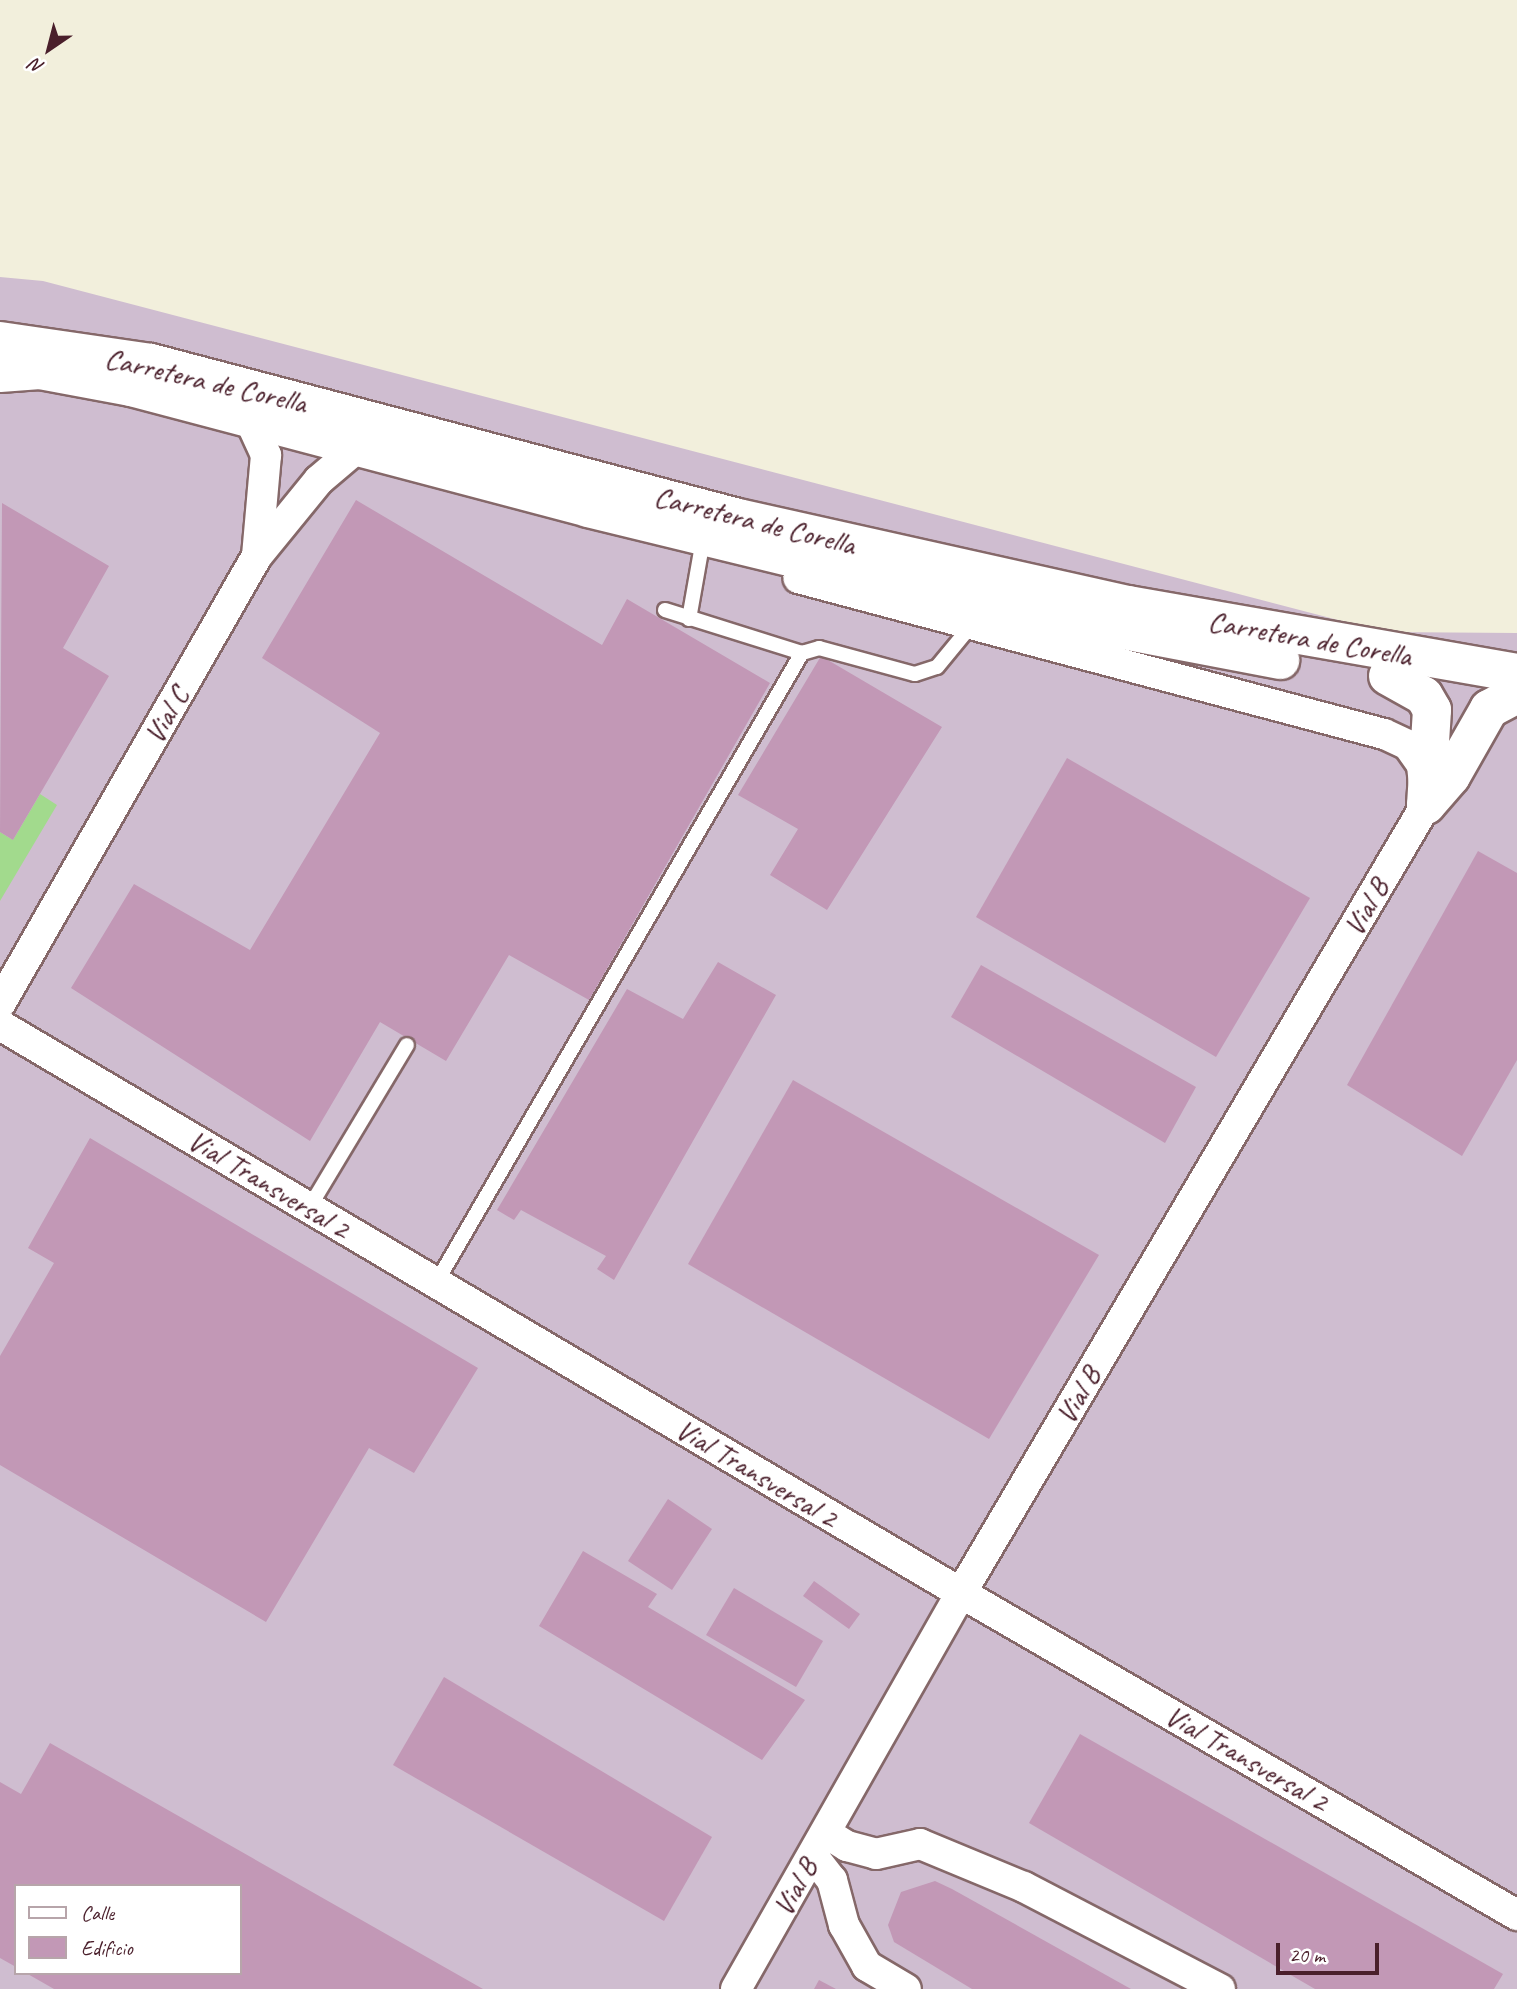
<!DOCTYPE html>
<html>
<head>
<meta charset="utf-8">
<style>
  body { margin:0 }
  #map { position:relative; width:1517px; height:1989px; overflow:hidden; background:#f2efdc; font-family:Caveat,sans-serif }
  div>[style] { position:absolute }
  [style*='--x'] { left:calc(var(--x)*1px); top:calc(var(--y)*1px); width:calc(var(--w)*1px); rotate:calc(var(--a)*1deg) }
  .industrial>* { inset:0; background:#cfbdd0 }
  .green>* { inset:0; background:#a2da8d }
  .building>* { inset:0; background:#c298b6 }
  .roads { filter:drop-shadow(2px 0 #856869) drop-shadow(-2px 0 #856869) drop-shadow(0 2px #856869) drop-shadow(0 -2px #856869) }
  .service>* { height:14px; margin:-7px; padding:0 7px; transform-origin:7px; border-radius:7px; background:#fff }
  .minor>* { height:30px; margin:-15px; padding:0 15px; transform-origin:15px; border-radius:15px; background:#fff }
  .secondary>* { height:38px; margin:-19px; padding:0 19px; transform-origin:19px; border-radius:19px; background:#fff }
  span { translate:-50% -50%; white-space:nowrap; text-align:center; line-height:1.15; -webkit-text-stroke:5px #fff; paint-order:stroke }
  .street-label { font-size:30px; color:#4a1f2b }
  .legend { position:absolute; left:14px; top:1884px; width:228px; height:91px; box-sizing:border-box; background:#fff; border:2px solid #b7a5aa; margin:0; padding:9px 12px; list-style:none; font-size:21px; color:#4a1f2b }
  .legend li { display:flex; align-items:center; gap:14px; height:35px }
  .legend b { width:35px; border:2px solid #b7a5aa }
  .north { position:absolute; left:14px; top:14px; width:70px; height:70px; -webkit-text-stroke:5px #fff; paint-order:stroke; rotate:215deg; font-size:19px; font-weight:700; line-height:28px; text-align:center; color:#4a1f2b }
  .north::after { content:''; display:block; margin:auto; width:24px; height:32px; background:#4a1f2b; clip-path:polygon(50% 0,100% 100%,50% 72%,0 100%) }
  .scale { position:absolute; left:1276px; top:1943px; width:103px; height:32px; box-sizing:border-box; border:4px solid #4a1f2b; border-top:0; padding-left:9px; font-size:21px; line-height:24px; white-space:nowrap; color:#4a1f2b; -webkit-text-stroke:5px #fff; paint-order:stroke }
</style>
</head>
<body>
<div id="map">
  <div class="industrial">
    <div style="clip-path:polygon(evenodd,0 277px,43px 281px,1384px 632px,1517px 633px,1517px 1989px,0 1989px,0 277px,16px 1886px,240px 1886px,240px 1973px,16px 1973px,16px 1886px)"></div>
  </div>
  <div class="green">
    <div style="clip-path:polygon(40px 794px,57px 805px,0 901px,0 832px,13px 840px)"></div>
  </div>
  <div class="building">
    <div style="clip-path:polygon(356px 500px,602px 645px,627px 599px,770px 683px,589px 1000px,509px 955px,446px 1061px,380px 1022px,310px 1141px,71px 988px,134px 884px,250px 950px,380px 733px,262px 658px)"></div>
    <div style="clip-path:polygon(2px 503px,109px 566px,63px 648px,109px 676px,13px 840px,0 832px)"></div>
    <div style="clip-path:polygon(821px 656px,942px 727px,827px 910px,770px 875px,798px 829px,738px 795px)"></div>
    <div style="clip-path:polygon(1067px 758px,1310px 898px,1216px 1057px,976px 917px)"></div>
    <div style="clip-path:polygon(1478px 851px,1517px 873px,1517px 1060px,1462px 1156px,1347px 1085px)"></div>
    <div style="clip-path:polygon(718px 962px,776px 995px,614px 1280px,597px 1269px,606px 1256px,521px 1210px,514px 1220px,497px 1210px,627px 989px,683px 1019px)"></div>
    <div style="clip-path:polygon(981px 965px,1196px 1087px,1165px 1143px,951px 1017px)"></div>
    <div style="clip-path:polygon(793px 1080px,1099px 1255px,989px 1439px,688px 1264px)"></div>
    <div style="clip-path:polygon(90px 1138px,478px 1368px,414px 1473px,369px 1448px,266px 1622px,0 1465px,0 1356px,54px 1263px,28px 1248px)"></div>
    <div style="clip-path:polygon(668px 1499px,712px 1529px,672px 1590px,628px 1561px)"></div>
    <div style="clip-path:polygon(583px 1551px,657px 1594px,648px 1607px,805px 1700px,762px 1760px,539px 1626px)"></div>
    <div style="clip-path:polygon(814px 1581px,860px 1614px,849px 1629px,803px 1596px)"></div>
    <div style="clip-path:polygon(734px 1588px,823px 1641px,796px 1687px,706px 1635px)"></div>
    <div style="clip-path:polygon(444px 1677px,712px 1837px,664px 1921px,393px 1765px)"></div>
    <div style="clip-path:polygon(1080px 1734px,1503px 1974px,1494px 1989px,1315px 1989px,1029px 1823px)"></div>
    <div style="clip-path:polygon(50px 1743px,483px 1989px,54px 1989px,26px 1973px,240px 1973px,240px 1886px,16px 1886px,16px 1967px,0 1958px,0 1782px,21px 1794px)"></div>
    <div style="clip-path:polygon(935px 1881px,952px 1889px,1131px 1989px,972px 1989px,894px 1942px,888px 1925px,901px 1892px)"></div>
    <div style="clip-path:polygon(819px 1980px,836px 1989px,814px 1989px)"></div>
  </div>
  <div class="roads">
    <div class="service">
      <div style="--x:665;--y:610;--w:144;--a:17.4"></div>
      <div style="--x:689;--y:619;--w:69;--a:-80"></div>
      <div style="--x:309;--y:1208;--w:190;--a:-59"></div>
      <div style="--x:436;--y:1283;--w:729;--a:-59.85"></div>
      <div style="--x:802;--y:653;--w:18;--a:-16"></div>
      <div style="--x:819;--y:648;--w:99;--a:15.2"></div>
      <div style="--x:915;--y:674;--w:23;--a:-18"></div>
      <div style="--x:937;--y:667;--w:52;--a:-50.5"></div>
    </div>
    <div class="minor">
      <div style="--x:249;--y:418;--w:41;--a:65.3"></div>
      <div style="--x:266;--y:455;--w:101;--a:95.1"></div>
      <div style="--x:0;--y:1004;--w:516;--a:-60.16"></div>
      <div style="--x:257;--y:556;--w:98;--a:-50.8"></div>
      <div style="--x:319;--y:480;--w:51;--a:-40.2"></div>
      <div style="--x:0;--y:1025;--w:1116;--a:30.59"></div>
      <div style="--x:961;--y:1593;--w:643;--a:30.08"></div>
      <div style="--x:826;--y:1833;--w:25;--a:32"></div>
      <div style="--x:847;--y:1846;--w:30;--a:15"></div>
      <div style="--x:876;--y:1854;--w:45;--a:-12.8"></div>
      <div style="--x:920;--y:1844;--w:113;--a:22.5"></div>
      <div style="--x:1024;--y:1887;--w:221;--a:27.5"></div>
      <div style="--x:813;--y:1856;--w:31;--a:52"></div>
      <div style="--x:832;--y:1880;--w:47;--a:75.1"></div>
      <div style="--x:844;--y:1925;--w:47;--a:60.7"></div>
      <div style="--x:867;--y:1966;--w:45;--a:30.5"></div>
      <div style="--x:736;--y:1989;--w:455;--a:-60.4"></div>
      <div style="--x:961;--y:1593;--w:915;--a:-59.46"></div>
      <div style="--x:1426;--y:805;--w:40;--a:-95.7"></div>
      <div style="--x:1422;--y:765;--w:24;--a:-125"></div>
      <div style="--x:1408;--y:745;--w:26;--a:-155"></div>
      <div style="--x:1384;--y:734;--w:606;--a:-165.09"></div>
    </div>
    <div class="secondary">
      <div style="--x:0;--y:341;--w:153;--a:8.3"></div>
      <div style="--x:151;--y:363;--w:607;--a:14.79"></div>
      <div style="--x:738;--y:518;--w:400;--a:12.6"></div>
      <div style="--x:1128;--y:605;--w:395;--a:9.9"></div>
      <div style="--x:0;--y:373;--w:40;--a:-4.3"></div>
      <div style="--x:40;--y:370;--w:93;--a:10.6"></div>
      <div style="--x:131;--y:387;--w:473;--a:14.8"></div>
      <div style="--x:588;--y:508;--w:388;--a:13.7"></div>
      <div style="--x:965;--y:600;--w:321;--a:10.8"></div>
      <div style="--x:1388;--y:676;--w:41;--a:29.1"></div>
      <div style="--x:1424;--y:696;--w:16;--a:60"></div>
      <div style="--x:1432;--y:710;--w:95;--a:93.6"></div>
      <div style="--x:1426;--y:805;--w:38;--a:-49"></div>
      <div style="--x:1451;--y:776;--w:77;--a:-60.4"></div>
      <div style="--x:1489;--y:709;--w:32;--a:-28"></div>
    </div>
  </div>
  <div class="street-label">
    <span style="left:206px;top:380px;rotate:13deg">Carretera de Corella</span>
    <span style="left:755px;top:520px;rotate:14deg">Carretera de Corella</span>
    <span style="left:1310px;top:638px;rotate:10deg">Carretera de Corella</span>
    <span style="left:166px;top:715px;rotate:-60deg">Vial C</span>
    <span style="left:1366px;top:907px;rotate:-59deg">Vial B</span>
    <span style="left:269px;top:1184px;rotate:31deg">Vial Transversal 2</span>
    <span style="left:1078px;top:1395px;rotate:-59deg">Vial B</span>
    <span style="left:757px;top:1473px;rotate:31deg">Vial Transversal 2</span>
    <span style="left:1247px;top:1758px;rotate:30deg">Vial Transversal 2</span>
    <span style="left:795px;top:1887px;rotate:-60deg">Vial B</span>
  </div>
  <ul class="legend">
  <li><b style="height:9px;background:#fff"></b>Calle</li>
  <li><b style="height:19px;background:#c298b6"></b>Edificio</li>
  </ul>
  <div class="north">N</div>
  <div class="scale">20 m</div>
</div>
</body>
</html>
